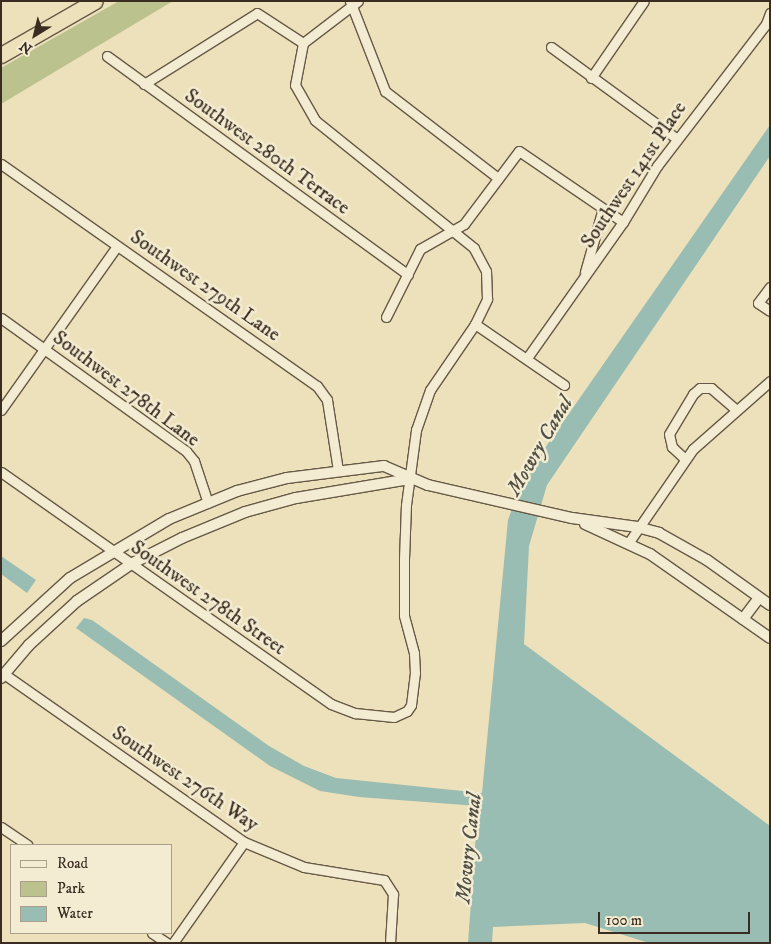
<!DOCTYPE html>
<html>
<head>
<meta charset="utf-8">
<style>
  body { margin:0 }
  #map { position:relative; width:771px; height:944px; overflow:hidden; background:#ece1ba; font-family:"IM FELL DW Pica",serif }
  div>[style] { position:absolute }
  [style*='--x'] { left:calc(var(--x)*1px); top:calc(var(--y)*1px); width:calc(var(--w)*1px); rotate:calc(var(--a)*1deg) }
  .green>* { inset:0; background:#bcc28d }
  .water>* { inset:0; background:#99bdb2 }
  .roads { filter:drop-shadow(1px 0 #665946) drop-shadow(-1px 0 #665946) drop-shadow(0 1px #665946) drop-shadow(0 -1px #665946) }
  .minor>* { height:9px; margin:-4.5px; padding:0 4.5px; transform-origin:4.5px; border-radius:4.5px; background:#f3ecd2 }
  .tertiary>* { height:10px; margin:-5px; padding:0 5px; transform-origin:5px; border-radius:5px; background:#f3ecd2 }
  .motorway>* { height:15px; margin:-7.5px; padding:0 7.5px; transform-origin:7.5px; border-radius:7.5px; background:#ece1ba }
  span { translate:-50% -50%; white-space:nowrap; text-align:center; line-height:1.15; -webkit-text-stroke:5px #f3ecd2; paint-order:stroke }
  .street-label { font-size:20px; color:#3a2c20 }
  .water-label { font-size:21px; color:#525044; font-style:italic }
  .frame { position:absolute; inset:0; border:2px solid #3a2c20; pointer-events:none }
  .legend { position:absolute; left:10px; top:844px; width:162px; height:90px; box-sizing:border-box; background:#f3ecd2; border:1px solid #a99f8b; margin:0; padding:6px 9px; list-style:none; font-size:15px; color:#3a2c20 }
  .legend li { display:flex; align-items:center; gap:10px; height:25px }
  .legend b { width:25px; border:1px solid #a99f8b }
  .north { position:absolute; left:10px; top:10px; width:50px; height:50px; -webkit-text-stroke:4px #f3ecd2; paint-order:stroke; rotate:216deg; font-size:14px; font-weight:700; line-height:20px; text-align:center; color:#3a2c20 }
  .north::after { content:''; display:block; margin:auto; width:18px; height:22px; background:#3a2c20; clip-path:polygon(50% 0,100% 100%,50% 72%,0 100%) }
  .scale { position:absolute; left:598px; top:912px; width:152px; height:22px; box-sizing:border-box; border:2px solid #3a2c20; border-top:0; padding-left:6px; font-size:15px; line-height:18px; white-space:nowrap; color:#3a2c20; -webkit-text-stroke:4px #f3ecd2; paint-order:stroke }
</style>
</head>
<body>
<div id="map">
  <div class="green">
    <div style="clip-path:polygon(119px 1px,173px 1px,1px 104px,1px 68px)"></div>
  </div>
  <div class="water">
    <div style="clip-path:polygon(770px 125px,770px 156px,547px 485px,529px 546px,524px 644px,770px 826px,770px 943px,649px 943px,585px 923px,493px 927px,492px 943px,468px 943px,478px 806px,359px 797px,320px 791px,270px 766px,76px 628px,84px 618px,92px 620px,269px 746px,304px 766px,336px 778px,482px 793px,508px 520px,522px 481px)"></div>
    <div style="clip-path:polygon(1px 556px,36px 580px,27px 593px,1px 574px)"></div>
  </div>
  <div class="roads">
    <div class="minor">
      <div style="--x:350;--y:1;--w:97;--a:68.7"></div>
      <div style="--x:385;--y:91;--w:143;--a:37.6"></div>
      <div style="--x:551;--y:47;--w:156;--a:36.1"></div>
      <div style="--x:107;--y:56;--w:372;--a:36"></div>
      <div style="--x:591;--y:78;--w:93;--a:-55.5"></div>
      <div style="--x:144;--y:84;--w:133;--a:-32.1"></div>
      <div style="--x:257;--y:13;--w:55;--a:33.1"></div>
      <div style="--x:303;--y:43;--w:69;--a:-37.4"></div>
      <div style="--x:1;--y:164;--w:386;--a:35.1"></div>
      <div style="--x:317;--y:386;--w:17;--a:54"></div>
      <div style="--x:327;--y:400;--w:71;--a:81.1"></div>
      <div style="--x:585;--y:272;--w:66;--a:-74.3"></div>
      <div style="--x:770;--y:287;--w:20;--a:127"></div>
      <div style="--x:758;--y:303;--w:14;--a:34"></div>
      <div style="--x:386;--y:317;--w:76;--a:-63.4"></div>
      <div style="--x:420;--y:249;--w:51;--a:-29.6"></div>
      <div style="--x:464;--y:224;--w:91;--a:-53"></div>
      <div style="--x:519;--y:151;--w:126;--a:34.3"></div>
      <div style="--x:1;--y:318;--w:228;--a:35.7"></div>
      <div style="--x:186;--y:451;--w:13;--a:51"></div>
      <div style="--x:194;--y:461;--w:44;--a:71.6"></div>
      <div style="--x:475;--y:324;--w:108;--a:34.4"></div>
      <div style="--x:527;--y:358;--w:166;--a:-54.8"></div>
      <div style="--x:623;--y:222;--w:66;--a:-58.7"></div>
      <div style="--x:657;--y:166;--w:179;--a:-52.5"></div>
      <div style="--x:766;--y:24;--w:12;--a:-70"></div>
      <div style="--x:1;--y:410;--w:201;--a:-54.7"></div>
      <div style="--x:685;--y:459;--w:18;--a:-137"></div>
      <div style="--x:672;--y:447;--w:13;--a:-103"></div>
      <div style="--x:669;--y:434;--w:47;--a:-59"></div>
      <div style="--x:693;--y:394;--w:9;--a:-41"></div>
      <div style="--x:700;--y:388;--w:11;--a:0"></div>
      <div style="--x:711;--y:388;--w:33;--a:41"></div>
      <div style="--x:1;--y:472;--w:403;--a:35.1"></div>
      <div style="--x:331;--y:704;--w:26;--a:21"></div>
      <div style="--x:355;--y:713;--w:39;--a:6"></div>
      <div style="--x:394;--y:717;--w:14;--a:-25"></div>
      <div style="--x:407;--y:711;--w:7;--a:-56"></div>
      <div style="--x:411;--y:705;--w:32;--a:-83"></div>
      <div style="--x:415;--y:673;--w:20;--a:-93"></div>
      <div style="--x:414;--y:653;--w:39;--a:-105"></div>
      <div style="--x:404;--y:615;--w:56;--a:-90"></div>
      <div style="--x:404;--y:559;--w:54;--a:-87.9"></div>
      <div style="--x:406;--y:505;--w:76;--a:-82.4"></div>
      <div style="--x:416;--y:430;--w:42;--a:-70.7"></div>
      <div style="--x:430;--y:390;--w:80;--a:-55.7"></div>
      <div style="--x:475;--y:324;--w:28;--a:-64"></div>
      <div style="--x:487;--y:299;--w:28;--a:-92"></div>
      <div style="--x:486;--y:271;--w:26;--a:-118"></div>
      <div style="--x:474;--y:248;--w:204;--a:-141.2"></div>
      <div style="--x:315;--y:120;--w:40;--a:-119.7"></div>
      <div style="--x:295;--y:85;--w:43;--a:-79.2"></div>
      <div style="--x:629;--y:542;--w:113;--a:-55.5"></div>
      <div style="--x:693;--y:449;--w:103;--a:-41.4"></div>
      <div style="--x:4;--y:674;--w:293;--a:35"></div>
      <div style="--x:244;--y:842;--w:65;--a:22.6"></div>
      <div style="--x:304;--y:867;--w:81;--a:9.2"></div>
      <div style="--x:384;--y:880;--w:17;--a:57"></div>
      <div style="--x:393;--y:894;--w:49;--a:93.5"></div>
      <div style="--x:1;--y:827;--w:32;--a:34"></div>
      <div style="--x:152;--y:933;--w:18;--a:34"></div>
      <div style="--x:173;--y:943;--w:123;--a:-54.9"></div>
    </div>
    <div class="tertiary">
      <div style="--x:585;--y:524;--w:72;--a:24.8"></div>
      <div style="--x:650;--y:554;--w:146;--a:35"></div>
      <div style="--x:743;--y:619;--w:26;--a:-53"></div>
      <div style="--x:1;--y:641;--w:93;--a:-42.4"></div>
      <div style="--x:70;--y:578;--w:115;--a:-30.8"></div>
      <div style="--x:169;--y:519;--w:74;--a:-22.4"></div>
      <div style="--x:237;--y:491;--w:52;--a:-14.6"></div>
      <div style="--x:287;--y:478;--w:98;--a:-7.1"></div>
      <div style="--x:384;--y:466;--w:48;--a:23.4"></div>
      <div style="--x:428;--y:485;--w:148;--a:12.9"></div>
      <div style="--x:572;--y:518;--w:66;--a:7.9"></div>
      <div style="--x:637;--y:527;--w:23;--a:15"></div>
      <div style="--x:659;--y:533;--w:55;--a:29.4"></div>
      <div style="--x:707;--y:560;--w:77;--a:35.5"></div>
      <div style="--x:1;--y:678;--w:43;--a:-49.7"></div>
      <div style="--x:29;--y:645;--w:65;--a:-42.5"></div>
      <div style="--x:77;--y:601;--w:65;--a:-34.4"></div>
      <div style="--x:131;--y:564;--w:57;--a:-27"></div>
      <div style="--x:182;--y:538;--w:68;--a:-22.4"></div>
      <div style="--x:245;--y:512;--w:53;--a:-15.4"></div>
      <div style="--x:296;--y:498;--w:115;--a:-9.5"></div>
    </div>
    <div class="motorway">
      <div style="--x:1;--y:55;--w:108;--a:-29.9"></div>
    </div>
  </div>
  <div class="street-label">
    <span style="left:267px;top:152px;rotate:36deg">Southwest 280th Terrace</span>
    <span style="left:634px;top:175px;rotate:-56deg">Southwest 141st Place</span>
    <span style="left:205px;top:286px;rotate:35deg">Southwest 279th Lane</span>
    <span style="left:126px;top:389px;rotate:37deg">Southwest 278th Lane</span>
    <span style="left:208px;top:598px;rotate:35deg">Southwest 278th Street</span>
    <span style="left:185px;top:779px;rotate:34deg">Southwest 276th Way</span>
  </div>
  <div class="water-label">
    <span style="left:540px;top:446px;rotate:-60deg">Mowry Canal</span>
    <span style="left:469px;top:848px;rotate:-84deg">Mowry Canal</span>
  </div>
  <div class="frame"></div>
  <ul class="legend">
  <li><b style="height:6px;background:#f3ecd2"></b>Road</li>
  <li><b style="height:14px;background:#bcc28d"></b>Park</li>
  <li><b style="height:14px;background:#99bdb2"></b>Water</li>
  </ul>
  <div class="north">N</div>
  <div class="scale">100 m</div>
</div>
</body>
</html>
